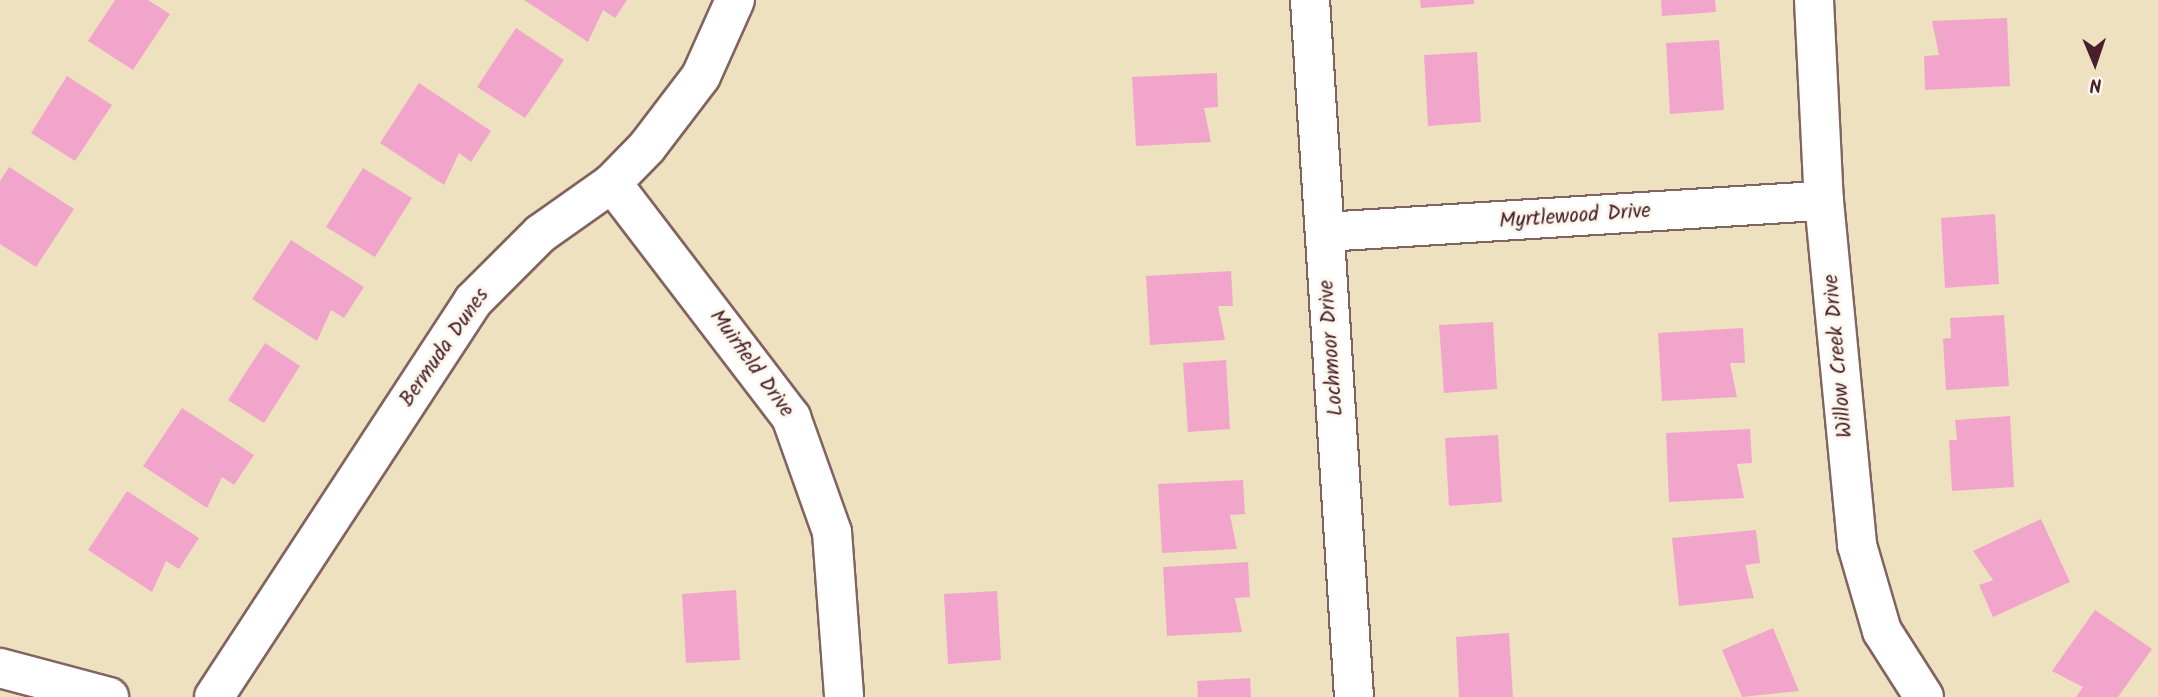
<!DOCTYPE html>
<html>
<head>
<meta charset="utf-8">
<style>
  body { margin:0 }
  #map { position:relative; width:2158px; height:697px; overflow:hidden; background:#eee1c0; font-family:Kalam,sans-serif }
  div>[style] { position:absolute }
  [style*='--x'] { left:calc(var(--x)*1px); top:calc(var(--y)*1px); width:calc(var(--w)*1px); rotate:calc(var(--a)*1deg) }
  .building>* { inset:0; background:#f2a5cb }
  .roads { filter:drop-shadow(2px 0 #83635f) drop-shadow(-2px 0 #83635f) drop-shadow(0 2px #83635f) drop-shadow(0 -2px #83635f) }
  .minor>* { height:38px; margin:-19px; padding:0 19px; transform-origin:19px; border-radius:19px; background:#fff }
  span { translate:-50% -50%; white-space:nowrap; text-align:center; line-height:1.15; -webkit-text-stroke:6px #fbf7ec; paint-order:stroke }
  .street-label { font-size:21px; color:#4a1f2b }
  .north { position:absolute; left:2060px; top:28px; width:70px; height:70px; -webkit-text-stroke:5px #fbf7ec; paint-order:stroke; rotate:178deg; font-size:19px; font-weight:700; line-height:28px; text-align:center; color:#4a1f2b }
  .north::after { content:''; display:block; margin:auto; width:24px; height:32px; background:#4a1f2b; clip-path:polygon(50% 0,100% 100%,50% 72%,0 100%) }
</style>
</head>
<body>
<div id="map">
  <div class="building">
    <div style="clip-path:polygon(115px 0,148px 0,170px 14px,133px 70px,88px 41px)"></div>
    <div style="clip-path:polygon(524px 0,627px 0,615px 18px,603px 10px,588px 42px)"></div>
    <div style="clip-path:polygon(1420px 0,1474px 0,1474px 4px,1421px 8px)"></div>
    <div style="clip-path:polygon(1661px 0,1715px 0,1716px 12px,1662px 16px)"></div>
    <div style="clip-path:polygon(2007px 18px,2010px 86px,1925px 90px,1924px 56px,1939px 55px,1932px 21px)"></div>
    <div style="clip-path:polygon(516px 28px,564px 60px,525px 118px,477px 87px)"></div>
    <div style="clip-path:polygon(1719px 40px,1724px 110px,1670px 114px,1666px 43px)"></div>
    <div style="clip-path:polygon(1477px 52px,1481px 122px,1428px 126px,1424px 55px)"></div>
    <div style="clip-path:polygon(1217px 73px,1218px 107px,1204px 108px,1211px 142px,1136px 146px,1132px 77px)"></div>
    <div style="clip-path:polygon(67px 76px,112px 105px,75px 161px,31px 133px)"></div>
    <div style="clip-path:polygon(419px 83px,491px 131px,471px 162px,459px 153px,444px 185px,380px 143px)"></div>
    <div style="clip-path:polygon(9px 167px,74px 209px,36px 267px,0 244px,0 181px)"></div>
    <div style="clip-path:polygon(363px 168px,412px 198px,375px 257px,326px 227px)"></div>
    <div style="clip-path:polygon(1995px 214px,1999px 284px,1945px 288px,1941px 218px)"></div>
    <div style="clip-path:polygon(291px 240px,364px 287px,344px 318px,331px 310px,317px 341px,252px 299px)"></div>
    <div style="clip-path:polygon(1231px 271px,1233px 306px,1218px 306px,1225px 340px,1150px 345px,1146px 276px)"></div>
    <div style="clip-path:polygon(2004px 315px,2009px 386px,1946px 390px,1943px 339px,1951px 338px,1950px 318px)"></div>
    <div style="clip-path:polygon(1493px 322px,1497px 389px,1444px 393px,1439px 325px)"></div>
    <div style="clip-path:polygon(1743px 328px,1745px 363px,1730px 363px,1737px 397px,1662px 401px,1658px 333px)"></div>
    <div style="clip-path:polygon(265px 343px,300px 366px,264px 423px,228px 400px)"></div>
    <div style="clip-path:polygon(1226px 360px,1230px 429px,1188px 432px,1183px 363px)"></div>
    <div style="clip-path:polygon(182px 408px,254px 455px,234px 485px,222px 477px,207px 508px,143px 466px)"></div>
    <div style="clip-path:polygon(2010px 416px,2014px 487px,1952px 491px,1949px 440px,1957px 440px,1955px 420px)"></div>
    <div style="clip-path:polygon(1750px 429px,1752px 463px,1737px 464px,1744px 498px,1669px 502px,1666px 433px)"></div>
    <div style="clip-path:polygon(1498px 435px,1502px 502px,1449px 506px,1445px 438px)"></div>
    <div style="clip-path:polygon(1243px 480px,1245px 514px,1230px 515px,1237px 549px,1162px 553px,1158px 484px)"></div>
    <div style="clip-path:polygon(127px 491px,199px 538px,179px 569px,166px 561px,152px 592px,88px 550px)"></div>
    <div style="clip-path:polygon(2041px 519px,2070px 582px,1993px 617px,1979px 585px,1993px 580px,1973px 551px)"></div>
    <div style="clip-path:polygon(1756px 530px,1760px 563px,1745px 565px,1754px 598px,1679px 606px,1672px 538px)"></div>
    <div style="clip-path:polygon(1248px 562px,1250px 597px,1235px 598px,1242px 632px,1167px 636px,1163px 567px)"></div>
    <div style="clip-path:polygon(736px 590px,740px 660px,686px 663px,682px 594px)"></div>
    <div style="clip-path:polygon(997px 591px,1001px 660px,948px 664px,944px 594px)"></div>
    <div style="clip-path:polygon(2095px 610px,2152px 649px,2118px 697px,2076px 697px,2083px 687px,2052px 671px)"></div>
    <div style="clip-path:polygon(1773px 628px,1799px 691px,1742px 697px,1722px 650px)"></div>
    <div style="clip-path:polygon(1509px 633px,1513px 697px,1459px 697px,1456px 637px)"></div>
    <div style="clip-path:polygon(1250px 678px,1251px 697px,1198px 697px,1197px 681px)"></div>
  </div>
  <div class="roads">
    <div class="minor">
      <div style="--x:1310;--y:0;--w:698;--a:86.39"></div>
      <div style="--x:1814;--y:0;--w:201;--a:87.2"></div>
      <div style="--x:1824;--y:201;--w:346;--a:84.5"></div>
      <div style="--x:1857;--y:545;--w:90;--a:73.8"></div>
      <div style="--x:1882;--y:631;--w:78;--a:57.5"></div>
      <div style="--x:612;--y:183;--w:295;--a:52.6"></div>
      <div style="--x:791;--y:417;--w:122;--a:70.4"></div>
      <div style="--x:832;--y:532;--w:165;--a:85.8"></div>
      <div style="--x:1325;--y:232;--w:500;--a:-3.6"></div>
      <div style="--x:0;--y:668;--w:113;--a:14.9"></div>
      <div style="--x:214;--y:697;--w:473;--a:-56.8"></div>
      <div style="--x:473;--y:301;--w:95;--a:-45"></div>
      <div style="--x:540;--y:234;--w:88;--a:-35.3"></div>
      <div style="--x:612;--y:183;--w:50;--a:-45.8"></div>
      <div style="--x:647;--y:147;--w:89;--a:-52.7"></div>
      <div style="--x:701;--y:76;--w:83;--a:-65.9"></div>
    </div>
  </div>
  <div class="street-label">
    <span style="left:1575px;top:217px;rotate:-4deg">Myrtlewood Drive</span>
    <span style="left:445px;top:348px;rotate:-55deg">Bermuda Dunes</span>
    <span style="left:1332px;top:348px;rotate:-94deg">Lochmoor Drive</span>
    <span style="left:1839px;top:356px;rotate:-95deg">Willow Creek Drive</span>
    <span style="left:751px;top:364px;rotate:54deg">Muirfield Drive</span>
  </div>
  <div class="north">N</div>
</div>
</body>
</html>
